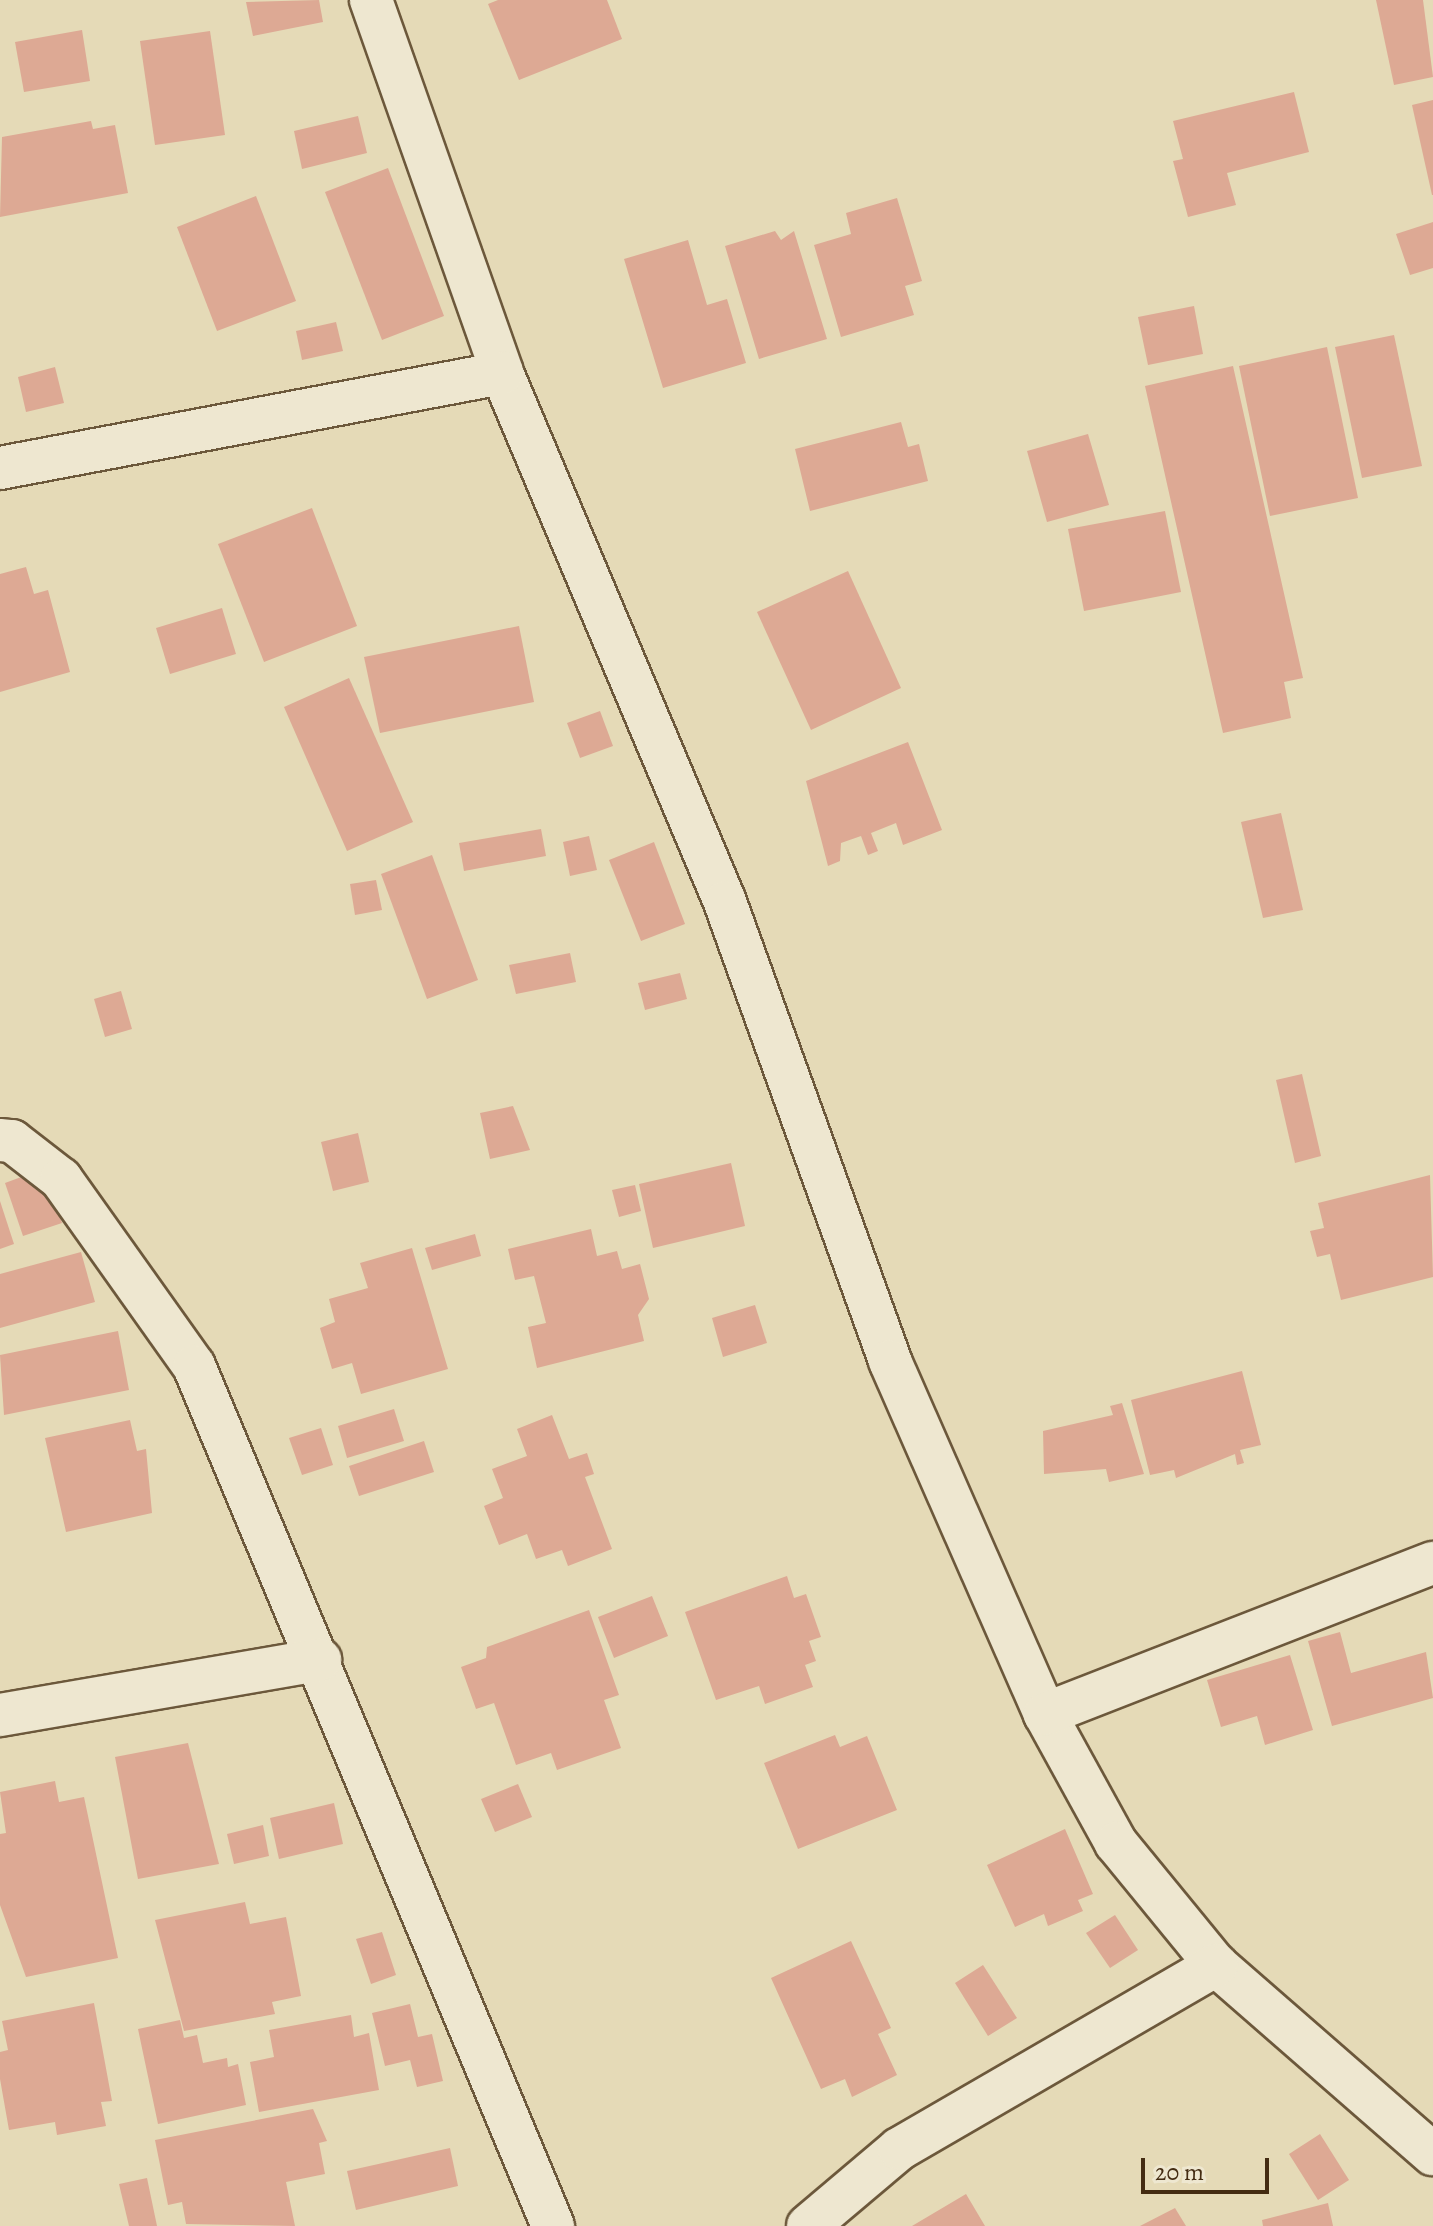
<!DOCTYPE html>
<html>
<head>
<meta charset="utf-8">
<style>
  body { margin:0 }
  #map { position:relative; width:1433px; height:2226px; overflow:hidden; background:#e5dab7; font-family:Alegreya,serif }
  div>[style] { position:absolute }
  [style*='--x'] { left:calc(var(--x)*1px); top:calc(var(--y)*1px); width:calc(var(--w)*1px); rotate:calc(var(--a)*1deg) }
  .building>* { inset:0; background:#dda994 }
  .roads { filter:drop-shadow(2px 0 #6c583b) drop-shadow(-2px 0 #6c583b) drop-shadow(0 2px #6c583b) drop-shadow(0 -2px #6c583b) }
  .street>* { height:42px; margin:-21px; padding:0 21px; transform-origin:21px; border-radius:21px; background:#eee7d0 }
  span { translate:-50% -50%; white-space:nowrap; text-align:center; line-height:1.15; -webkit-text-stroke:6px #eee7d0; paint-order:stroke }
  .scale { position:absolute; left:1141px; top:2158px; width:128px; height:36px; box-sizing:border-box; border:4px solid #442c12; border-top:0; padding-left:10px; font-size:24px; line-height:28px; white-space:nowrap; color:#442c12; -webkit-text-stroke:6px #eee7d0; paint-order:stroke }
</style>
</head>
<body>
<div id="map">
  <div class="building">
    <div style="clip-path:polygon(319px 0,323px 22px,253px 36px,246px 2px)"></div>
    <div style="clip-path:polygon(498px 0,607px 0,622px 39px,519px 80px,488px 4px)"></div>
    <div style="clip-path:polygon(1376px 0,1423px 0,1433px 77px,1394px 85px)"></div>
    <div style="clip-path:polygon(82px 30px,90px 81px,24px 92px,15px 42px)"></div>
    <div style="clip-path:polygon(210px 31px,225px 135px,155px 145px,140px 41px)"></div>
    <div style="clip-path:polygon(1294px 92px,1309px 152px,1227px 173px,1236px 205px,1188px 217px,1173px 161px,1183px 159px,1173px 121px)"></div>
    <div style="clip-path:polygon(1433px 100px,1433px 195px,1432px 195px,1412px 105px)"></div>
    <div style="clip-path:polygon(358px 116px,367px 153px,302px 169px,294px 131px)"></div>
    <div style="clip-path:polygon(91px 121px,93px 129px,115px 125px,128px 193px,0 217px,2px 137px)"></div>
    <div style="clip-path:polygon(388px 168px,444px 316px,382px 340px,325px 192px)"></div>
    <div style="clip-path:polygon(256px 196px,296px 301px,217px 331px,177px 227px)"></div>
    <div style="clip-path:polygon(897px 198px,922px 281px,905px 286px,914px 315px,841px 337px,814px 245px,851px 234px,846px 213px)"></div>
    <div style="clip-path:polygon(1433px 222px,1433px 268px,1410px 275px,1396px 234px)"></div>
    <div style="clip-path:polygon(775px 231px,781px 240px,794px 231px,827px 339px,759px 359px,725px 246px)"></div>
    <div style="clip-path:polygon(688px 240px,707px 305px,727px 299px,746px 363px,663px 388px,624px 259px)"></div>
    <div style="clip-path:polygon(1194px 306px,1203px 354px,1148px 365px,1138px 317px)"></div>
    <div style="clip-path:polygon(336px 322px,343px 351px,302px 360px,296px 331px)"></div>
    <div style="clip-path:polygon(1394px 335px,1422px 466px,1362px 478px,1335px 347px)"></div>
    <div style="clip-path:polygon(1327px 347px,1358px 498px,1270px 516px,1239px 366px)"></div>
    <div style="clip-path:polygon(1233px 366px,1303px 678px,1284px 682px,1291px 718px,1223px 733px,1145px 386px)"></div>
    <div style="clip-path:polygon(55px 367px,64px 403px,26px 412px,18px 377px)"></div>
    <div style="clip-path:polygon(901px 422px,908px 447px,919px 444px,928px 481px,810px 511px,795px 449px)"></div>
    <div style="clip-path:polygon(1088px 434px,1109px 505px,1047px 522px,1027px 451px)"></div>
    <div style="clip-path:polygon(312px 508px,357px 626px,264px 662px,218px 544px)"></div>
    <div style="clip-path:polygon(1165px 511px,1181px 592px,1084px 611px,1068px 529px)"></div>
    <div style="clip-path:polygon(26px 567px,34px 594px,48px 590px,70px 672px,0 692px,0 574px)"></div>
    <div style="clip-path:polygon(848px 571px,901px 688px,811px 730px,757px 612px)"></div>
    <div style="clip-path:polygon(222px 608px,236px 654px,170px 674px,156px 628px)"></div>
    <div style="clip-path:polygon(519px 626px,534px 702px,380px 733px,364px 657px)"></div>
    <div style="clip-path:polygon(349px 678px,413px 822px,347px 851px,284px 707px)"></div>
    <div style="clip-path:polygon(600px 711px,613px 746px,580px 758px,567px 723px)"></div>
    <div style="clip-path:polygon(908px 742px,942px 830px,903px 845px,896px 823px,871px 833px,878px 851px,868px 855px,861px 836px,841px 843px,840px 861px,828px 866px,806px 781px)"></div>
    <div style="clip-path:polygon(1281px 813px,1303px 910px,1263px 918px,1241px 822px)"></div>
    <div style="clip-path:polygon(541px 829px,546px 856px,464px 871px,459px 843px)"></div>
    <div style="clip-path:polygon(589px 836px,597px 870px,570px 876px,563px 842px)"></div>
    <div style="clip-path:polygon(654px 842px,685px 924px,641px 941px,609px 860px)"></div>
    <div style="clip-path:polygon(432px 855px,478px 980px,427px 999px,381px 874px)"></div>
    <div style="clip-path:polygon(376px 880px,382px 910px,355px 915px,350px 884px)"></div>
    <div style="clip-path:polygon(570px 953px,576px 982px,516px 994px,509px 965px)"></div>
    <div style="clip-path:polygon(680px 973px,687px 999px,645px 1010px,638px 983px)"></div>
    <div style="clip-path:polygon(121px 991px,132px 1029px,105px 1037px,94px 999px)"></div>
    <div style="clip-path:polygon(1302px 1074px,1321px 1156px,1295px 1163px,1276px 1080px)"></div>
    <div style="clip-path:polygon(513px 1106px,530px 1150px,490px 1159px,480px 1113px)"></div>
    <div style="clip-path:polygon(358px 1133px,369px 1182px,333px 1191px,321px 1142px)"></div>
    <div style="clip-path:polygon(731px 1163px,745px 1226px,653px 1248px,639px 1184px)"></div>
    <div style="clip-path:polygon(43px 1169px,62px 1223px,23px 1236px,5px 1183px)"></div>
    <div style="clip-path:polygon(1430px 1175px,1433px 1277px,1341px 1300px,1330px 1254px,1317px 1257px,1310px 1231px,1324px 1228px,1318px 1203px)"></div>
    <div style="clip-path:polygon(635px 1185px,641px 1211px,619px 1217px,612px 1190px)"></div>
    <div style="clip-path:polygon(0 1201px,14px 1244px,0 1249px)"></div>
    <div style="clip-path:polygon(591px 1229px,597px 1256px,617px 1251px,622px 1269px,640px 1264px,649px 1299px,638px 1315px,644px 1341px,537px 1368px,528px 1327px,546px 1323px,534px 1276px,515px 1280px,508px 1249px)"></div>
    <div style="clip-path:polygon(475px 1234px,481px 1256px,432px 1270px,425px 1248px)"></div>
    <div style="clip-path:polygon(412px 1248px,448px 1369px,361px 1394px,352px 1363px,332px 1369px,320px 1328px,335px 1322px,329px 1299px,368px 1288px,360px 1263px)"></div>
    <div style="clip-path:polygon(81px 1252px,95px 1302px,0 1328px,0 1274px)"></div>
    <div style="clip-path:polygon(755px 1305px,767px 1343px,723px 1357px,712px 1318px)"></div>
    <div style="clip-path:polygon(118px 1331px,129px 1390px,4px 1415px,0 1355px)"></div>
    <div style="clip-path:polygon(1242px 1371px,1261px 1445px,1240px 1450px,1244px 1463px,1237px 1465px,1235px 1454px,1176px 1478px,1174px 1470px,1150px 1475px,1131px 1400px)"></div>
    <div style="clip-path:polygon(1122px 1403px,1144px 1474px,1109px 1482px,1106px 1469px,1044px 1474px,1043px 1431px,1113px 1415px,1110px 1406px)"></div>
    <div style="clip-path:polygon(394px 1409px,404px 1441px,347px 1458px,338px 1426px)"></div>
    <div style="clip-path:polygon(552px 1415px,569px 1459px,587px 1453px,594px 1474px,585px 1477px,612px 1549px,568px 1566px,562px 1550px,536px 1559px,527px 1534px,499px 1545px,484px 1506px,503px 1498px,492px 1469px,527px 1456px,517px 1429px)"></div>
    <div style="clip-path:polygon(130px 1420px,137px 1451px,146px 1449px,152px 1513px,66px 1532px,45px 1438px)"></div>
    <div style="clip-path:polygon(321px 1428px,333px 1465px,302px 1475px,289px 1438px)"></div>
    <div style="clip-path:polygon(424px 1441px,434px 1472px,359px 1496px,349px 1466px)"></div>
    <div style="clip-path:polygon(787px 1576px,794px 1598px,806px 1594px,821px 1637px,809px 1641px,816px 1661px,805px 1665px,813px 1687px,765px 1704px,759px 1686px,716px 1700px,685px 1612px)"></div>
    <div style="clip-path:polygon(652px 1596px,668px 1636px,614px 1658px,598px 1617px)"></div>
    <div style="clip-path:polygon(589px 1610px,619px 1695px,604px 1700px,621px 1748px,557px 1770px,551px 1753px,516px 1765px,494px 1703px,476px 1709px,461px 1667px,486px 1658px,487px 1647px)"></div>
    <div style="clip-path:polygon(1340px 1632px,1351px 1673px,1426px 1652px,1433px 1698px,1332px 1726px,1308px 1641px)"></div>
    <div style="clip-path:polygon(1290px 1655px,1313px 1730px,1265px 1745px,1257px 1716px,1221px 1727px,1207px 1680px)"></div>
    <div style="clip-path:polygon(835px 1735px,840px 1747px,867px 1736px,897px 1810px,798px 1849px,764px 1763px)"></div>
    <div style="clip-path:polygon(188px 1743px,219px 1864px,138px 1879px,115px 1757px)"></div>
    <div style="clip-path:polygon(55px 1781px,59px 1802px,84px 1797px,118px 1958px,26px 1977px,0 1905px,0 1834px,6px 1833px,0 1792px)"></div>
    <div style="clip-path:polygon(518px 1784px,532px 1817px,495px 1832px,481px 1799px)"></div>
    <div style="clip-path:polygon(334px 1803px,343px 1844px,279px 1859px,270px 1818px)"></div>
    <div style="clip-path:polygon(263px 1825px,269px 1856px,234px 1864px,227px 1834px)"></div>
    <div style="clip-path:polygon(1065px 1829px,1093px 1894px,1078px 1900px,1083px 1911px,1048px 1926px,1044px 1914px,1015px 1927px,987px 1865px)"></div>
    <div style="clip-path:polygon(245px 1902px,250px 1924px,286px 1917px,301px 1996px,272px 2002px,275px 2014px,184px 2031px,155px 1920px)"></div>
    <div style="clip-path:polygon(1115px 1915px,1138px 1950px,1110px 1968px,1086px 1933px)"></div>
    <div style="clip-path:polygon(382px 1932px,396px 1975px,371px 1984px,356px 1939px)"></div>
    <div style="clip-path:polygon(851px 1941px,891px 2028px,878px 2034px,897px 2075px,852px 2097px,845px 2079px,821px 2089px,771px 1978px)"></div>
    <div style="clip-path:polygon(983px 1965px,1017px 2018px,988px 2036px,955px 1983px)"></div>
    <div style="clip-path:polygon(94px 2003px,112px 2101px,101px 2102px,106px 2126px,57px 2135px,55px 2122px,9px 2130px,0 2079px,0 2052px,8px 2050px,2px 2021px)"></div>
    <div style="clip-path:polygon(410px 2004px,418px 2037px,432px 2034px,443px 2081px,417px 2087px,410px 2060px,385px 2066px,372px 2013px)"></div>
    <div style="clip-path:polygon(351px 2015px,354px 2037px,369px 2033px,379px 2090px,259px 2112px,250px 2062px,274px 2057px,269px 2030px)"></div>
    <div style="clip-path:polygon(180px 2020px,184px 2038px,197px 2035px,203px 2063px,227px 2058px,228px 2067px,238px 2064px,246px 2105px,158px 2124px,138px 2029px)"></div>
    <div style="clip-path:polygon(313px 2109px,327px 2141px,319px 2143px,325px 2174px,286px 2182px,295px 2226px,186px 2224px,182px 2202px,168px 2205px,155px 2140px)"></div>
    <div style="clip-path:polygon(1320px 2134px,1349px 2180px,1318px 2200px,1289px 2154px)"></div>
    <div style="clip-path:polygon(450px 2148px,458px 2186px,356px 2210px,347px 2171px)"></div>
    <div style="clip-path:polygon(147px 2178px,157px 2226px,129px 2226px,119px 2184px)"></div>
    <div style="clip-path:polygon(966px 2194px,985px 2226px,912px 2226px)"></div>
    <div style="clip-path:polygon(1328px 2203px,1333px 2226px,1263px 2226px,1262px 2220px)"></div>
    <div style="clip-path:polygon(1175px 2208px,1186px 2226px,1140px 2226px)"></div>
  </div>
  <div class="roads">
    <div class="street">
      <div style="--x:371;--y:0;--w:395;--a:70.6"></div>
      <div style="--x:502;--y:373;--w:574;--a:67.14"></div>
      <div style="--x:725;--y:902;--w:488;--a:70.2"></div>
      <div style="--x:890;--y:1361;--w:386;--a:66.3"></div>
      <div style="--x:1045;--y:1714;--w:147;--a:61.2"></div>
      <div style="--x:1116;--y:1843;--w:158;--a:50.7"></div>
      <div style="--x:1216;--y:1965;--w:288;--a:41.1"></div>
      <div style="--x:0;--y:468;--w:511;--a:-10.72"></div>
      <div style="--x:0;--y:1140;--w:12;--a:5"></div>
      <div style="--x:12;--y:1141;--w:62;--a:37.8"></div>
      <div style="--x:61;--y:1179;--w:229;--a:54.6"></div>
      <div style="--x:194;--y:1366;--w:932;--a:67.34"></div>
      <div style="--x:1045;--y:1714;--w:416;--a:-21.3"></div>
      <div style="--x:0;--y:1715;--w:325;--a:-9.8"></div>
      <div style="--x:808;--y:2226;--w:119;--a:-40.2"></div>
      <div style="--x:899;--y:2149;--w:367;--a:-30.1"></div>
    </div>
  </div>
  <div class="scale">20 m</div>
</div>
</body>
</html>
